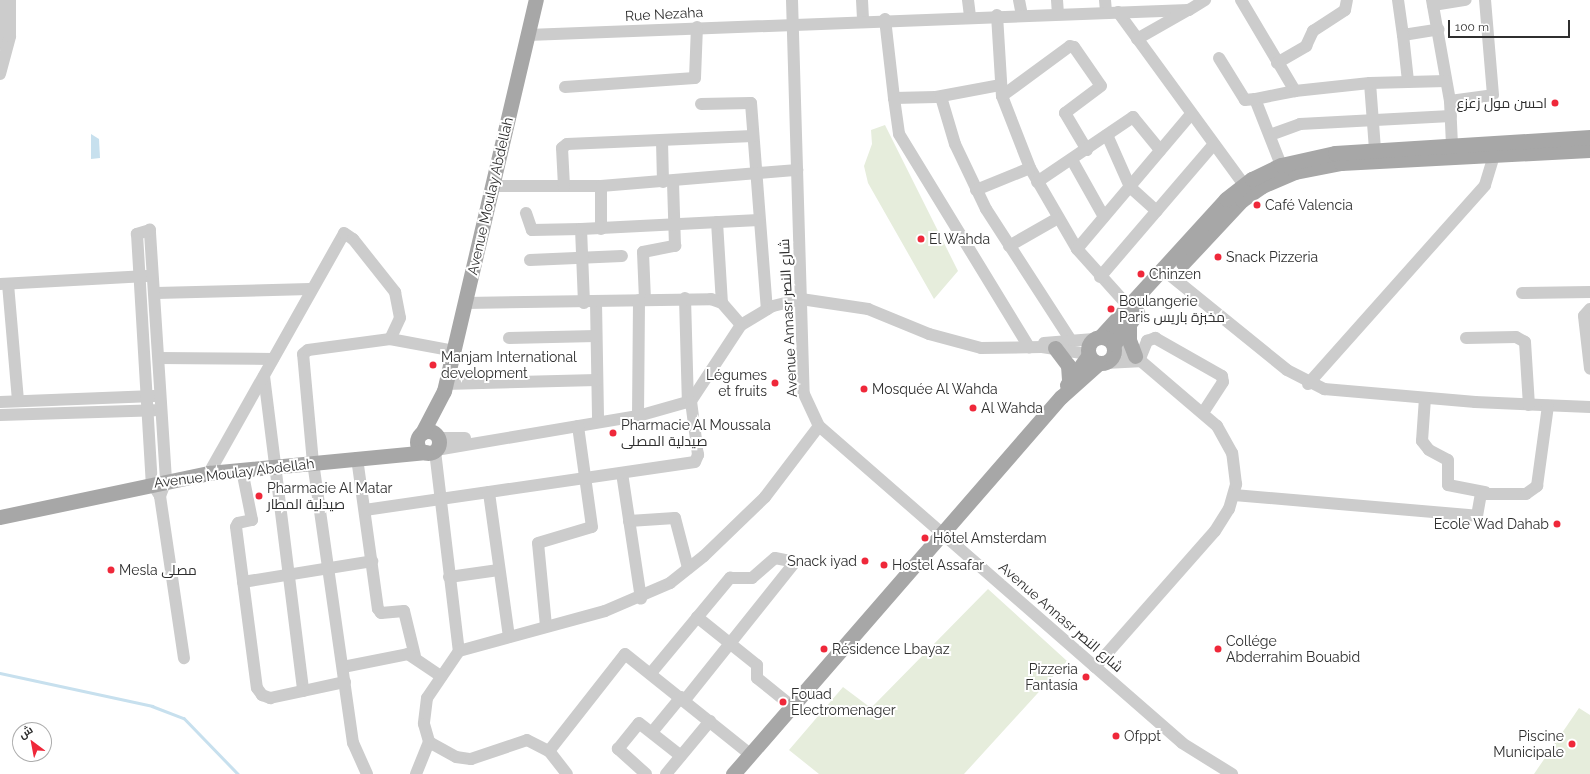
<!DOCTYPE html>
<html>
<head>
<meta charset="utf-8">
<style>
  body { margin:0 }
  #map { position:relative; width:1590px; height:774px; overflow:hidden; background:#fff; font-family:Raleway,Cairo,sans-serif }
  div>[style] { position:absolute }
  [style*='--x'] { left:calc(var(--x)*1px); top:calc(var(--y)*1px); width:calc(var(--w)*1px); rotate:calc(var(--a)*1deg) }
  .green>* { inset:0; background:#e6eddc }
  .water>* { inset:0; background:#c7e0ee }
  .stream>* { height:2.5px; margin:-1.25px; padding:0 1.25px; transform-origin:1.25px; border-radius:1.25px; background:#c7e0ee }
  .minor>* { height:12px; margin:-6px; padding:0 6px; transform-origin:6px; border-radius:6px; background:#ccc }
  .major>* { height:15px; margin:-7.5px; padding:0 7.5px; transform-origin:7.5px; border-radius:7.5px; background:#a7a7a7 }
  .major>.ring { margin:-7.5px; padding:0; box-sizing:content-box; background:none; border:15px solid #a7a7a7; border-radius:50% }
  .dots>* { width:11px; height:11px; translate:-50% -50%; box-sizing:border-box; border:2px solid #fff; border-radius:50% }
  span { translate:-50% -50%; white-space:nowrap; text-align:center; line-height:1.15; -webkit-text-stroke:4px #fff; paint-order:stroke }
  .street-label { font-size:14px; color:#2f2f2f }
  .poi-label { font-size:14px; color:#2f2f2f }
  .right { translate:-100% -50%; text-align:right }
  .left { translate:0 -50%; text-align:left }
  .north { position:absolute; left:12px; top:722px; width:40px; height:40px; box-sizing:border-box; background:#fff; border:1px solid #acacac; border-radius:50%; rotate:328deg; font-size:11px; font-weight:700; line-height:16px; text-align:center; color:#2f2f2f }
  .north::after { content:''; display:block; margin:auto; width:14px; height:18px; background:#ef283a; clip-path:polygon(50% 0,100% 100%,50% 72%,0 100%) }
  .scale { position:absolute; left:1448px; top:20px; width:122px; height:18px; box-sizing:border-box; border:2px solid #2f2f2f; border-top:0; padding-left:5px; font-size:12px; line-height:14px; white-space:nowrap; color:#2f2f2f; -webkit-text-stroke:3px #fff; paint-order:stroke }
</style>
</head>
<body>
<div id="map">
  <div class="green">
    <div style="clip-path:polygon(885px 125px,958px 271px,934px 299px,868px 183px,864px 166px,872px 144px,871px 130px)"></div>
    <div style="clip-path:polygon(988px 589px,1067px 661px,964px 774px,819px 774px,789px 750px,843px 687px,871px 708px)"></div>
    <div style="clip-path:polygon(1579px 708px,1590px 715px,1590px 774px,1534px 774px)"></div>
  </div>
  <div class="water">
    <div style="clip-path:polygon(91px 134px,99px 139px,100px 158px,91px 159px)"></div>
  </div>
  <div class="stream">
    <div style="--x:0;--y:673;--w:156;--a:12.2"></div>
    <div style="--x:152;--y:706;--w:34;--a:21"></div>
    <div style="--x:184;--y:718;--w:78;--a:46"></div>
  </div>
  <div class="minor">
    <div style="--x:792;--y:0;--w:394;--a:88.3"></div>
    <div style="--x:804;--y:394;--w:35;--a:65"></div>
    <div style="--x:819;--y:426;--w:482;--a:41.1"></div>
    <div style="--x:1182;--y:743;--w:59;--a:31.8"></div>
    <div style="--x:862;--y:0;--w:20;--a:87"></div>
    <div style="--x:968;--y:0;--w:16;--a:83"></div>
    <div style="--x:1019;--y:0;--w:15;--a:79"></div>
    <div style="--x:1057;--y:0;--w:13;--a:86"></div>
    <div style="--x:1105;--y:0;--w:12;--a:85"></div>
    <div style="--x:1241;--y:0;--w:106;--a:59.3"></div>
    <div style="--x:1295;--y:91;--w:41;--a:168.7"></div>
    <div style="--x:1255;--y:99;--w:71;--a:68.5"></div>
    <div style="--x:1398;--y:0;--w:35;--a:82"></div>
    <div style="--x:1403;--y:35;--w:36;--a:-9"></div>
    <div style="--x:1432;--y:0;--w:103;--a:79.9"></div>
    <div style="--x:1450;--y:101;--w:44;--a:87.4"></div>
    <div style="--x:1433;--y:5;--w:33;--a:-9"></div>
    <div style="--x:1118;--y:12;--w:214;--a:53.9"></div>
    <div style="--x:997;--y:15;--w:81;--a:86.5"></div>
    <div style="--x:1002;--y:96;--w:77;--a:68.7"></div>
    <div style="--x:1030;--y:168;--w:94;--a:59.9"></div>
    <div style="--x:1077;--y:249;--w:79;--a:48.1"></div>
    <div style="--x:885;--y:19;--w:80;--a:83.5"></div>
    <div style="--x:894;--y:98;--w:42;--a:-1.4"></div>
    <div style="--x:936;--y:97;--w:66;--a:-10.5"></div>
    <div style="--x:528;--y:35;--w:661;--a:-2.17"></div>
    <div style="--x:1189;--y:10;--w:19;--a:-32"></div>
    <div style="--x:1403;--y:35;--w:46;--a:83.8"></div>
    <div style="--x:1137;--y:39;--w:59;--a:-29.6"></div>
    <div style="--x:0;--y:44;--w:41;--a:-85.8"></div>
    <div style="--x:1219;--y:58;--w:49;--a:58.2"></div>
    <div style="--x:1245;--y:100;--w:10;--a:-6"></div>
    <div style="--x:1277;--y:63;--w:34;--a:-30"></div>
    <div style="--x:1306;--y:46;--w:17;--a:-65"></div>
    <div style="--x:1313;--y:31;--w:38;--a:-33"></div>
    <div style="--x:1345;--y:10;--w:10;--a:-79"></div>
    <div style="--x:0;--y:74;--w:39;--a:-75"></div>
    <div style="--x:10;--y:36;--w:36;--a:-90"></div>
    <div style="--x:1370;--y:83;--w:67;--a:85.7"></div>
    <div style="--x:565;--y:87;--w:130;--a:-4"></div>
    <div style="--x:695;--y:78;--w:51;--a:-87.8"></div>
    <div style="--x:1295;--y:91;--w:75;--a:-6.1"></div>
    <div style="--x:1370;--y:83;--w:76;--a:-1.5"></div>
    <div style="--x:1002;--y:96;--w:84;--a:-36.3"></div>
    <div style="--x:1070;--y:46;--w:4;--a:14"></div>
    <div style="--x:1074;--y:47;--w:47;--a:55.3"></div>
    <div style="--x:1101;--y:86;--w:45;--a:143.1"></div>
    <div style="--x:1065;--y:113;--w:43;--a:59.3"></div>
    <div style="--x:941;--y:97;--w:49;--a:73.4"></div>
    <div style="--x:955;--y:144;--w:72;--a:64.5"></div>
    <div style="--x:986;--y:209;--w:155;--a:57.1"></div>
    <div style="--x:894;--y:98;--w:36;--a:82"></div>
    <div style="--x:899;--y:134;--w:250;--a:58.6"></div>
    <div style="--x:1450;--y:101;--w:43;--a:-7.9"></div>
    <div style="--x:1493;--y:95;--w:95;--a:-94.8"></div>
    <div style="--x:701;--y:104;--w:50;--a:-1.1"></div>
    <div style="--x:751;--y:103;--w:207;--a:85.6"></div>
    <div style="--x:1107;--y:135;--w:57;--a:66.1"></div>
    <div style="--x:1130;--y:187;--w:36;--a:42"></div>
    <div style="--x:1270;--y:135;--w:32;--a:-20"></div>
    <div style="--x:1300;--y:124;--w:151;--a:-3"></div>
    <div style="--x:662;--y:141;--w:41;--a:88.6"></div>
    <div style="--x:1072;--y:160;--w:65;--a:60.7"></div>
    <div style="--x:1037;--y:182;--w:116;--a:-34.1"></div>
    <div style="--x:1133;--y:117;--w:43;--a:50.7"></div>
    <div style="--x:493;--y:186;--w:108;--a:0"></div>
    <div style="--x:601;--y:186;--w:197;--a:-4.7"></div>
    <div style="--x:564;--y:186;--w:38;--a:-93"></div>
    <div style="--x:562;--y:148;--w:6;--a:-39"></div>
    <div style="--x:567;--y:144;--w:186;--a:-2.5"></div>
    <div style="--x:601;--y:186;--w:43;--a:90"></div>
    <div style="--x:976;--y:190;--w:58;--a:-22.2"></div>
    <div style="--x:526;--y:213;--w:18;--a:71"></div>
    <div style="--x:532;--y:230;--w:49;--a:-1.2"></div>
    <div style="--x:717;--y:222;--w:81;--a:86.5"></div>
    <div style="--x:1009;--y:246;--w:56;--a:-29.7"></div>
    <div style="--x:1077;--y:249;--w:177;--a:-49.8"></div>
    <div style="--x:530;--y:260;--w:92;--a:-2.5"></div>
    <div style="--x:1171;--y:276;--w:149;--a:39"></div>
    <div style="--x:1287;--y:370;--w:42;--a:27.2"></div>
    <div style="--x:1324;--y:389;--w:152;--a:4.9"></div>
    <div style="--x:1475;--y:402;--w:115;--a:2.5"></div>
    <div style="--x:1100;--y:277;--w:175;--a:-49.4"></div>
    <div style="--x:0;--y:284;--w:147;--a:-3.1"></div>
    <div style="--x:8;--y:284;--w:117;--a:85.1"></div>
    <div style="--x:156;--y:293;--w:154;--a:-1.5"></div>
    <div style="--x:1522;--y:293;--w:68;--a:-0.8"></div>
    <div style="--x:685;--y:298;--w:105;--a:88.4"></div>
    <div style="--x:645;--y:300;--w:48;--a:-92.4"></div>
    <div style="--x:643;--y:252;--w:33;--a:-11"></div>
    <div style="--x:675;--y:246;--w:64;--a:-91.8"></div>
    <div style="--x:596;--y:302;--w:120;--a:89"></div>
    <div style="--x:465;--y:303;--w:246;--a:-0.9"></div>
    <div style="--x:711;--y:299;--w:12;--a:20"></div>
    <div style="--x:722;--y:303;--w:29;--a:49"></div>
    <div style="--x:584;--y:303;--w:74;--a:-92.3"></div>
    <div style="--x:581;--y:229;--w:178;--a:-2.9"></div>
    <div style="--x:1590;--y:309;--w:9;--a:131"></div>
    <div style="--x:1584;--y:316;--w:53;--a:83.5"></div>
    <div style="--x:509;--y:338;--w:87;--a:-1.3"></div>
    <div style="--x:1466;--y:338;--w:50;--a:-1.1"></div>
    <div style="--x:1516;--y:337;--w:10;--a:29"></div>
    <div style="--x:1525;--y:342;--w:63;--a:86.4"></div>
    <div style="--x:1044;--y:343;--w:50;--a:-4.6"></div>
    <div style="--x:159;--y:358;--w:114;--a:0.5"></div>
    <div style="--x:1139;--y:361;--w:22;--a:-68"></div>
    <div style="--x:1147;--y:341;--w:9;--a:-21"></div>
    <div style="--x:1155;--y:338;--w:77;--a:29.6"></div>
    <div style="--x:1222;--y:376;--w:6;--a:81"></div>
    <div style="--x:1223;--y:382;--w:35;--a:123"></div>
    <div style="--x:1105;--y:363;--w:34;--a:-3"></div>
    <div style="--x:264;--y:376;--w:317;--a:82.9"></div>
    <div style="--x:303;--y:691;--w:43;--a:-12.1"></div>
    <div style="--x:445;--y:384;--w:152;--a:-1.5"></div>
    <div style="--x:1308;--y:384;--w:266;--a:-48.3"></div>
    <div style="--x:1485;--y:185;--w:31;--a:-73"></div>
    <div style="--x:1425;--y:398;--w:43;--a:94"></div>
    <div style="--x:1422;--y:441;--w:11;--a:52"></div>
    <div style="--x:1429;--y:450;--w:21;--a:28"></div>
    <div style="--x:1448;--y:460;--w:25;--a:90"></div>
    <div style="--x:1448;--y:485;--w:38;--a:11"></div>
    <div style="--x:0;--y:402;--w:154;--a:-2.2"></div>
    <div style="--x:0;--y:415;--w:155;--a:-1.8"></div>
    <div style="--x:638;--y:416;--w:116;--a:-89.5"></div>
    <div style="--x:438;--y:438;--w:27;--a:0"></div>
    <div style="--x:436;--y:450;--w:205;--a:-9.6"></div>
    <div style="--x:638;--y:416;--w:55;--a:-15.8"></div>
    <div style="--x:691;--y:401;--w:91;--a:-56.7"></div>
    <div style="--x:741;--y:325;--w:37;--a:-31"></div>
    <div style="--x:773;--y:306;--w:29;--a:-14"></div>
    <div style="--x:801;--y:299;--w:68;--a:8.5"></div>
    <div style="--x:868;--y:309;--w:66;--a:22.3"></div>
    <div style="--x:929;--y:334;--w:54;--a:15.1"></div>
    <div style="--x:981;--y:348;--w:61;--a:-0.9"></div>
    <div style="--x:1042;--y:347;--w:47;--a:8.7"></div>
    <div style="--x:435;--y:451;--w:201;--a:83.2"></div>
    <div style="--x:459;--y:651;--w:57;--a:124.2"></div>
    <div style="--x:427;--y:698;--w:26;--a:97"></div>
    <div style="--x:424;--y:724;--w:19;--a:74"></div>
    <div style="--x:429;--y:742;--w:31;--a:29"></div>
    <div style="--x:456;--y:757;--w:15;--a:8"></div>
    <div style="--x:471;--y:759;--w:59;--a:-18.7"></div>
    <div style="--x:527;--y:740;--w:25;--a:27"></div>
    <div style="--x:549;--y:751;--w:29;--a:52"></div>
    <div style="--x:357;--y:458;--w:152;--a:82.1"></div>
    <div style="--x:378;--y:609;--w:5;--a:53"></div>
    <div style="--x:381;--y:613;--w:23;--a:-5"></div>
    <div style="--x:404;--y:611;--w:46;--a:76.3"></div>
    <div style="--x:242;--y:470;--w:51;--a:78.7"></div>
    <div style="--x:252;--y:520;--w:14;--a:168"></div>
    <div style="--x:238;--y:523;--w:4;--a:117"></div>
    <div style="--x:236;--y:527;--w:162;--a:82.6"></div>
    <div style="--x:257;--y:688;--w:9;--a:54"></div>
    <div style="--x:262;--y:695;--w:9;--a:21"></div>
    <div style="--x:270;--y:698;--w:34;--a:-12"></div>
    <div style="--x:209;--y:473;--w:275;--a:-60.6"></div>
    <div style="--x:344;--y:233;--w:11;--a:34"></div>
    <div style="--x:353;--y:239;--w:68;--a:51.6"></div>
    <div style="--x:395;--y:292;--w:26;--a:79"></div>
    <div style="--x:400;--y:318;--w:23;--a:115"></div>
    <div style="--x:622;--y:473;--w:127;--a:81.4"></div>
    <div style="--x:1234;--y:495;--w:244;--a:4.9"></div>
    <div style="--x:1477;--y:516;--w:22;--a:-80"></div>
    <div style="--x:1481;--y:494;--w:45;--a:0"></div>
    <div style="--x:1526;--y:494;--w:14;--a:-36"></div>
    <div style="--x:1537;--y:486;--w:81;--a:-82.2"></div>
    <div style="--x:160;--y:496;--w:17;--a:-69"></div>
    <div style="--x:166;--y:480;--w:251;--a:-93.7"></div>
    <div style="--x:150;--y:230;--w:14;--a:163"></div>
    <div style="--x:137;--y:234;--w:249;--a:86.6"></div>
    <div style="--x:152;--y:483;--w:15;--a:58"></div>
    <div style="--x:160;--y:496;--w:164;--a:81.6"></div>
    <div style="--x:365;--y:510;--w:125;--a:-8.3"></div>
    <div style="--x:629;--y:521;--w:46;--a:-3.7"></div>
    <div style="--x:675;--y:518;--w:52;--a:75.4"></div>
    <div style="--x:449;--y:577;--w:50;--a:-8"></div>
    <div style="--x:243;--y:582;--w:131;--a:-9.2"></div>
    <div style="--x:697;--y:617;--w:77;--a:38.7"></div>
    <div style="--x:757;--y:665;--w:13;--a:90"></div>
    <div style="--x:757;--y:678;--w:46;--a:38.9"></div>
    <div style="--x:546;--y:626;--w:83;--a:-95.5"></div>
    <div style="--x:538;--y:543;--w:56;--a:-16.5"></div>
    <div style="--x:592;--y:527;--w:102;--a:-97.9"></div>
    <div style="--x:509;--y:637;--w:146;--a:-97.9"></div>
    <div style="--x:489;--y:492;--w:208;--a:-8.3"></div>
    <div style="--x:695;--y:462;--w:8;--a:-67"></div>
    <div style="--x:698;--y:455;--w:54;--a:-97.4"></div>
    <div style="--x:459;--y:651;--w:151;--a:-15.3"></div>
    <div style="--x:605;--y:611;--w:71;--a:-23.3"></div>
    <div style="--x:670;--y:583;--w:43;--a:-38.5"></div>
    <div style="--x:704;--y:556;--w:85;--a:-44"></div>
    <div style="--x:765;--y:497;--w:89;--a:-52.7"></div>
    <div style="--x:343;--y:667;--w:66;--a:-11.3"></div>
    <div style="--x:408;--y:654;--w:40;--a:34"></div>
    <div style="--x:1095;--y:667;--w:181;--a:-48.6"></div>
    <div style="--x:1215;--y:531;--w:26;--a:-58"></div>
    <div style="--x:1229;--y:509;--w:26;--a:-74"></div>
    <div style="--x:1236;--y:484;--w:31;--a:-97"></div>
    <div style="--x:1232;--y:453;--w:31;--a:-119"></div>
    <div style="--x:1217;--y:426;--w:108;--a:-139.5"></div>
    <div style="--x:1135;--y:356;--w:23;--a:-155"></div>
    <div style="--x:651;--y:673;--w:124;--a:-50.3"></div>
    <div style="--x:730;--y:578;--w:22;--a:0"></div>
    <div style="--x:752;--y:578;--w:30;--a:-41"></div>
    <div style="--x:775;--y:558;--w:20;--a:11"></div>
    <div style="--x:795;--y:562;--w:176;--a:128.6"></div>
    <div style="--x:653;--y:731;--w:44;--a:-50.5"></div>
    <div style="--x:549;--y:751;--w:123;--a:-51.9"></div>
    <div style="--x:625;--y:654;--w:160;--a:38.7"></div>
    <div style="--x:367;--y:774;--w:34;--a:-114"></div>
    <div style="--x:353;--y:743;--w:283;--a:-98.1"></div>
    <div style="--x:313;--y:463;--w:109;--a:-95.2"></div>
    <div style="--x:303;--y:354;--w:6;--a:-39"></div>
    <div style="--x:308;--y:350;--w:83;--a:-7.6"></div>
    <div style="--x:390;--y:339;--w:65;--a:10.6"></div>
    <div style="--x:416;--y:774;--w:35;--a:-68"></div>
    <div style="--x:646;--y:774;--w:38;--a:-138"></div>
    <div style="--x:618;--y:749;--w:33;--a:-51"></div>
    <div style="--x:639;--y:723;--w:53;--a:38.2"></div>
    <div style="--x:666;--y:774;--w:69;--a:-50.3"></div>
  </div>
  <div class="major">
    <div style="--x:1183;--y:263;--w:86;--a:-46.9"></div>
    <div style="--x:1242;--y:200;--w:24;--a:-35"></div>
    <div style="--x:1262;--y:186;--w:36;--a:-23"></div>
    <div style="--x:1295;--y:172;--w:47;--a:-11.1"></div>
    <div style="--x:1341;--y:163;--w:249;--a:-3"></div>
    <div style="--x:1129;--y:323;--w:17;--a:90"></div>
    <div style="--x:1129;--y:340;--w:17;--a:69"></div>
    <div style="--x:1101;--y:336;--w:185;--a:-47.6"></div>
    <div style="--x:1226;--y:199;--w:33;--a:-38"></div>
    <div style="--x:1252;--y:179;--w:32;--a:-26"></div>
    <div style="--x:1281;--y:165;--w:55;--a:-12.5"></div>
    <div style="--x:1335;--y:153;--w:256;--a:-3.6"></div>
    <div class="ring" style="left:1088px;top:337px;width:11px;height:11px"></div>
    <div style="--x:1114;--y:344;--w:39;--a:-53"></div>
    <div style="--x:1055;--y:348;--w:21;--a:53"></div>
    <div style="--x:1068;--y:365;--w:14;--a:86"></div>
    <div style="--x:1067;--y:385;--w:37;--a:-54"></div>
    <div class="ring" style="left:417px;top:431px;width:7px;height:7px"></div>
    <div style="--x:422;--y:433;--w:47;--a:-62.4"></div>
    <div style="--x:444;--y:391;--w:402;--a:-76.8"></div>
    <div style="--x:0;--y:517;--w:214;--a:-11.9"></div>
    <div style="--x:209;--y:473;--w:218;--a:-5.5"></div>
    <div style="--x:733;--y:774;--w:500;--a:-49"></div>
    <div style="--x:1061;--y:397;--w:51;--a:-41.8"></div>
  </div>
  <div class="dots">
    <div style="left:1555px;top:103px;background:#ef283a"></div>
    <div style="left:1257px;top:205px;background:#ef283a"></div>
    <div style="left:921px;top:239px;background:#ef283a"></div>
    <div style="left:1218px;top:257px;background:#ef283a"></div>
    <div style="left:1141px;top:274px;background:#ef283a"></div>
    <div style="left:1111px;top:309px;background:#ef283a"></div>
    <div style="left:433px;top:365px;background:#ef283a"></div>
    <div style="left:775px;top:383px;background:#ef283a"></div>
    <div style="left:864px;top:389px;background:#ef283a"></div>
    <div style="left:973px;top:408px;background:#ef283a"></div>
    <div style="left:613px;top:433px;background:#ef283a"></div>
    <div style="left:259px;top:496px;background:#ef283a"></div>
    <div style="left:1557px;top:524px;background:#ef283a"></div>
    <div style="left:925px;top:538px;background:#ef283a"></div>
    <div style="left:865px;top:561px;background:#ef283a"></div>
    <div style="left:884px;top:565px;background:#ef283a"></div>
    <div style="left:111px;top:570px;background:#ef283a"></div>
    <div style="left:824px;top:649px;background:#ef283a"></div>
    <div style="left:1218px;top:649px;background:#ef283a"></div>
    <div style="left:1086px;top:677px;background:#ef283a"></div>
    <div style="left:783px;top:702px;background:#ef283a"></div>
    <div style="left:1116px;top:736px;background:#ef283a"></div>
    <div style="left:1572px;top:744px;background:#ef283a"></div>
  </div>
  <div class="street-label">
    <span style="left:664px;top:14px;rotate:-3deg">Rue Nezaha</span>
    <span style="left:490px;top:196px;rotate:-77deg">Avenue Moulay Abdellah</span>
    <span style="left:788px;top:318px;rotate:-93deg">Avenue Annasr شارع النصر</span>
    <span style="left:234px;top:473px;rotate:-7deg">Avenue Moulay Abdellah</span>
    <span style="left:1061px;top:617px;rotate:41deg">Avenue Annasr شارع النصر</span>
  </div>
  <div class="poi-label">
    <span class="right" style="left:1547px;top:103px">احسن مول زعزع</span>
    <span class="left" style="left:1265px;top:205px">Café Valencia</span>
    <span class="left" style="left:929px;top:239px">El Wahda</span>
    <span class="left" style="left:1226px;top:257px">Snack Pizzeria</span>
    <span class="left" style="left:1149px;top:274px">Chinzen</span>
    <span class="left" style="left:1119px;top:309px">Boulangerie<br>Paris مخبزة باريس</span>
    <span class="left" style="left:441px;top:365px">Manjam International<br>development</span>
    <span class="right" style="left:767px;top:383px">Légumes<br>et fruits</span>
    <span class="left" style="left:872px;top:389px">Mosquée Al Wahda</span>
    <span class="left" style="left:981px;top:408px">Al Wahda</span>
    <span class="left" style="left:621px;top:433px">Pharmacie Al Moussala<br>صيدلية المصلى</span>
    <span class="left" style="left:267px;top:496px">Pharmacie Al Matar<br>صيدلية المطار</span>
    <span class="right" style="left:1549px;top:524px">Ecole Wad Dahab</span>
    <span class="left" style="left:933px;top:538px">Hôtel Amsterdam</span>
    <span class="right" style="left:857px;top:561px">Snack iyad</span>
    <span class="left" style="left:892px;top:565px">Hostel Assafar</span>
    <span class="left" style="left:119px;top:570px">Mesla مصلى</span>
    <span class="left" style="left:1226px;top:649px">Collége<br>Abderrahim Bouabid</span>
    <span class="left" style="left:832px;top:649px">Résidence Lbayaz</span>
    <span class="right" style="left:1078px;top:677px">Pizzeria<br>Fantasía</span>
    <span class="left" style="left:791px;top:702px">Fouad<br>Electromenager</span>
    <span class="left" style="left:1124px;top:736px">Ofppt</span>
    <span class="right" style="left:1564px;top:744px">Piscine<br>Municipale</span>
  </div>
  <div class="north">ش</div>
  <div class="scale">100 m</div>
</div>
</body>
</html>
